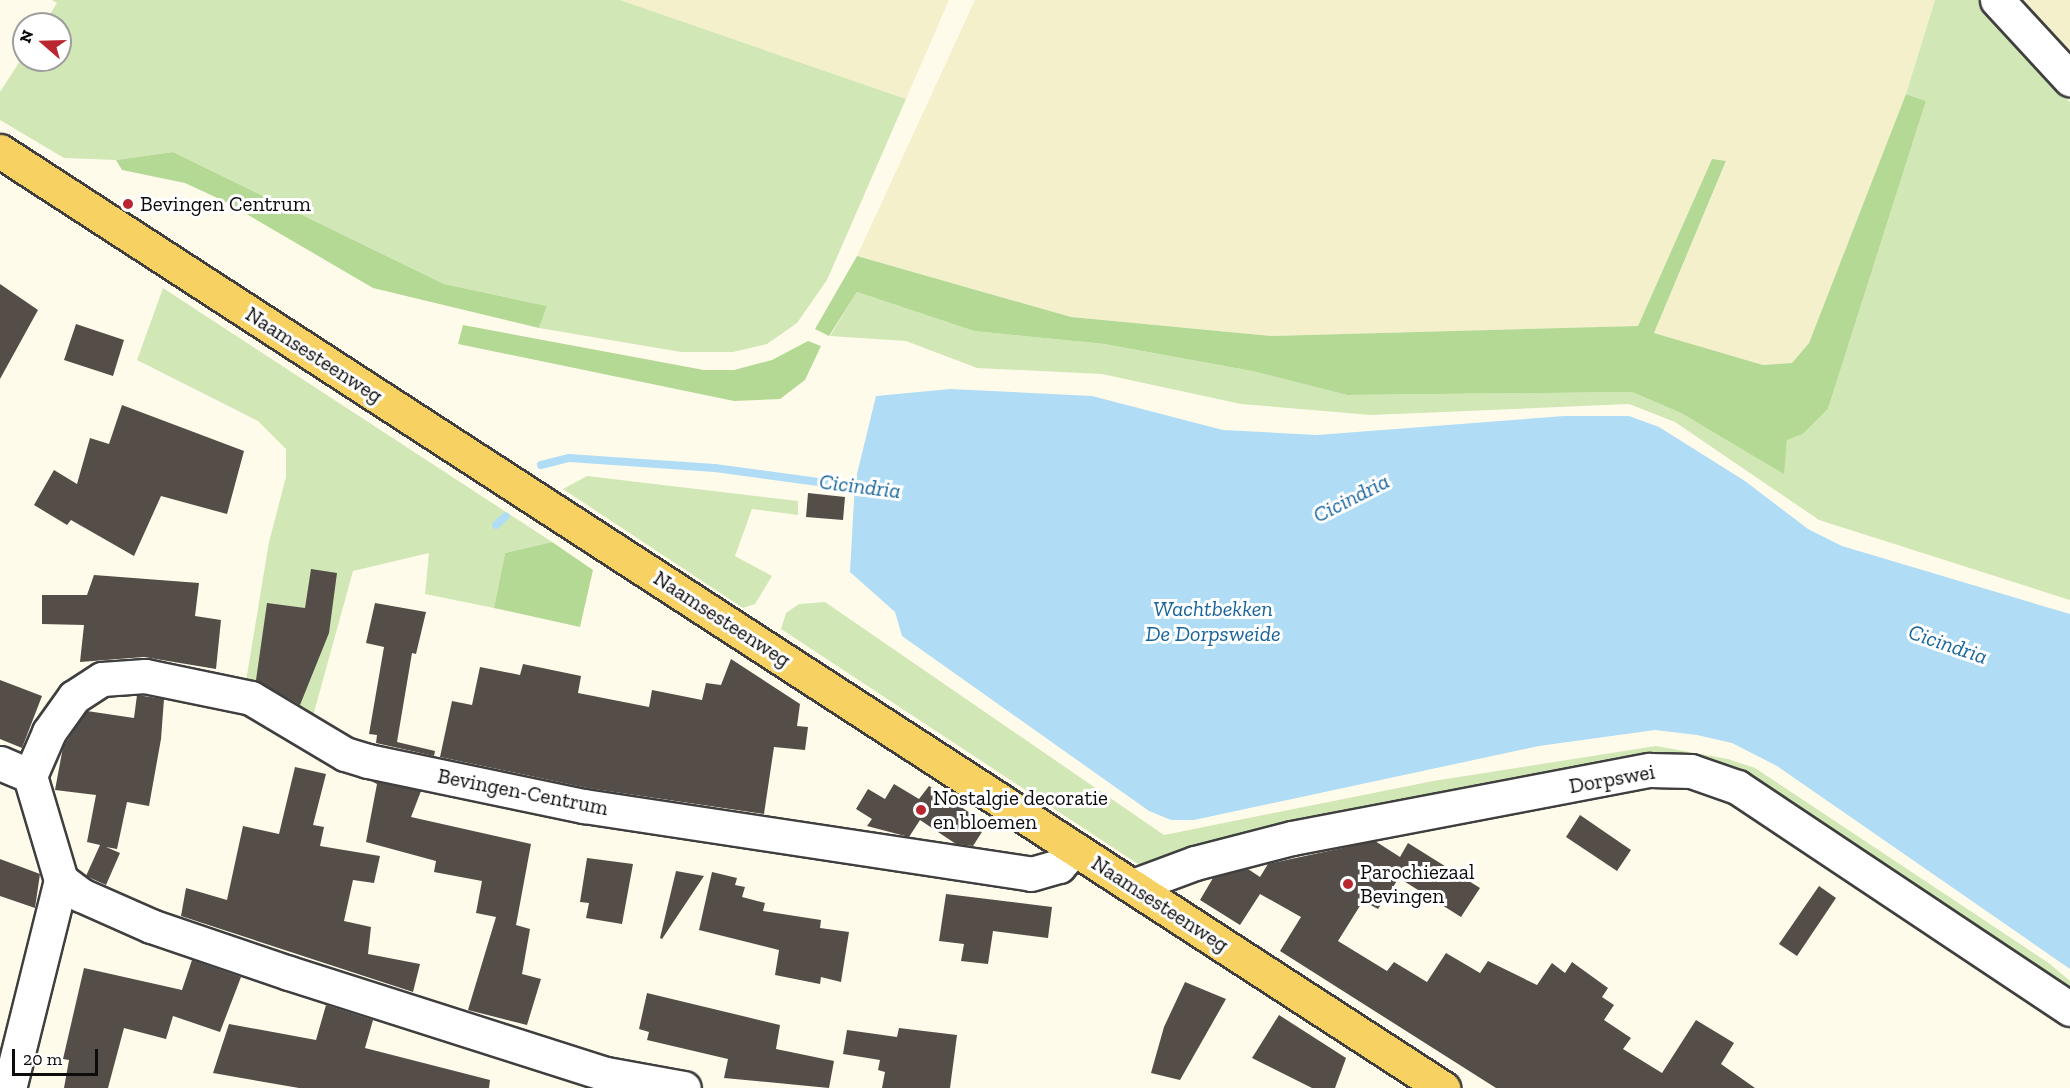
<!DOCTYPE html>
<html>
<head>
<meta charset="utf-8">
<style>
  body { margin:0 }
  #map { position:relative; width:2070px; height:1088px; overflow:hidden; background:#fffbeb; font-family:"Zilla Slab",serif }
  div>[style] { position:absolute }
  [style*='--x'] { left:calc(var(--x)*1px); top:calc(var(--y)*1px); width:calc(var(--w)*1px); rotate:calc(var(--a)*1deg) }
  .farmland>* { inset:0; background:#f4f0cc }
  .green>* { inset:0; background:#d1e8b6 }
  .forest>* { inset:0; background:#b4d995 }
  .water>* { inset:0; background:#b0ddf5 }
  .stream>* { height:8px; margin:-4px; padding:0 4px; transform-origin:4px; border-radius:4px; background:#b0ddf5 }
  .building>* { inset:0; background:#544d48 }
  .roads { filter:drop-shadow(2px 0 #3f3f3f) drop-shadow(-2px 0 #3f3f3f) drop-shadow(0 2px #3f3f3f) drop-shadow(0 -2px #3f3f3f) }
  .minor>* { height:33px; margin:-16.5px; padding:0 16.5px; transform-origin:16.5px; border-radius:16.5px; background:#fff }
  .major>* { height:33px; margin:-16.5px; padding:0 16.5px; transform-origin:16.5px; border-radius:16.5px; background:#f7d162 }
  .dots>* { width:16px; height:16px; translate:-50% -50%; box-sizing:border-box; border:3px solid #fff; border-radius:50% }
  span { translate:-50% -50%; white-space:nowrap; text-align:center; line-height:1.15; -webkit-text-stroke:6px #fff; paint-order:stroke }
  .poi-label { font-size:21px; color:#0c0c0c }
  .left { translate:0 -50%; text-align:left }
  .street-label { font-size:21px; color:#0c0c0c }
  .water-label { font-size:22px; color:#17649c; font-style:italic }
  .north { position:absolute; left:12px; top:12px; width:60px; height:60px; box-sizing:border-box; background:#fff; border:2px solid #9e9e9e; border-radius:50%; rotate:290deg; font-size:16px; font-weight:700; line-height:24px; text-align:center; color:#0c0c0c }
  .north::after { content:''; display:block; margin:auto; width:21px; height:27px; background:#ba262f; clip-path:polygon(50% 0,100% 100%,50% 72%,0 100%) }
  .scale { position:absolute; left:12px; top:1049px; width:86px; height:27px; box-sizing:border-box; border:3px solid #0c0c0c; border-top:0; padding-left:8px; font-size:18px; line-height:21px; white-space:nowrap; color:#0c0c0c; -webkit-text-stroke:4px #fff; paint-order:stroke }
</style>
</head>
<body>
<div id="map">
  <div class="farmland">
    <div style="clip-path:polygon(620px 0,949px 0,906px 99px)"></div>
    <div style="clip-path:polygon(975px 0,1935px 0,1906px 94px,1809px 343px,1792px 363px,1763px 365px,1654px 333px,1726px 162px,1712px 159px,1638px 326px,1271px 336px,1071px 317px,857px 256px)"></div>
    <div style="clip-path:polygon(2005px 0,2070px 0,2070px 68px)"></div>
  </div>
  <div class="green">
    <div style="clip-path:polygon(52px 0,620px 0,906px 99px,827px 280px,797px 323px,767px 344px,733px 352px,681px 352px,539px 328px,547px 306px,444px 284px,173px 152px,116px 160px,64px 158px,0 120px,0 92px,24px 55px,24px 60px,60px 60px,60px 24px,44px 24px,57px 3px)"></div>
    <div style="clip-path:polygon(1935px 0,1980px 0,2070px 102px,2070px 600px,1819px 520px,1675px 422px,1629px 404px,1371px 415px,1241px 404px,1102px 374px,977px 368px,906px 341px,830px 336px,857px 292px,974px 331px,1104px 344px,1252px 371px,1347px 395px,1632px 392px,1681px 413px,1783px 473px,1787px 440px,1803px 434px,1828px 409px,1926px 101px,1906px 94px)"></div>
    <div style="clip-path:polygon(163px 288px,552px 542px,505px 553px,494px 608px,425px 594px,429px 553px,353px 571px,313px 716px,246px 681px,269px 542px,286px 477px,286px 449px,258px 421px,137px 360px)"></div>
    <div style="clip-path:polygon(587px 476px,798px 501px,798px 515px,752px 509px,735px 556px,772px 576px,755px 604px,743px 608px,563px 489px)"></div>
    <div style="clip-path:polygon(825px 602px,1164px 835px,1433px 781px,1656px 746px,1728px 759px,1755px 768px,2050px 964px,2070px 981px,2070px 1002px,1711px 769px,1426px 801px,1163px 857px,1141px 866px,781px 629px,786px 613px,799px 604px)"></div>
  </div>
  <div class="forest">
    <div style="clip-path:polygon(1906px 94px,1926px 101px,1828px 409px,1803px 434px,1787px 440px,1784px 474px,1681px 413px,1632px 392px,1347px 395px,1252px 371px,1104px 344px,974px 331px,857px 292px,829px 336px,815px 329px,857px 256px,1071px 317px,1271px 336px,1638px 326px,1712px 159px,1726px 161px,1654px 333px,1763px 365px,1792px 363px,1809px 343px)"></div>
    <div style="clip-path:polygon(173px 152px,444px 284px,547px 306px,539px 328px,373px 288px,226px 202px,185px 183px,122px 170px,116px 160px)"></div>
    <div style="clip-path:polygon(463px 325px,704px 370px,734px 370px,772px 360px,808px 341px,821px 346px,805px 380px,780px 399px,734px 401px,458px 344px)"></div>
    <div style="clip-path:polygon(552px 542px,593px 570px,580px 627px,494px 608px,505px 553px)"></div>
  </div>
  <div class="water">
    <div style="clip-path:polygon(950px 389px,1092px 396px,1223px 430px,1317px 435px,1564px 416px,1629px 416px,1659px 427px,1745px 481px,1808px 529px,1842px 546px,2070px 614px,2070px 969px,1777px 766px,1732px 743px,1697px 735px,1655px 730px,1539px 746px,1194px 820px,1171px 820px,1149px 811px,902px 636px,895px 612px,850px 572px,855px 482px,876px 396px)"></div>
  </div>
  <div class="stream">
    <div style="--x:541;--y:465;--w:29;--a:-14"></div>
    <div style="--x:569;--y:458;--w:146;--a:3.9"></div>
    <div style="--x:715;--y:468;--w:149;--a:7.7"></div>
    <div style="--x:496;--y:525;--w:13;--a:-42"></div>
  </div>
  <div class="building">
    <div style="clip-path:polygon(0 284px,38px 310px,0 379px)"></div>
    <div style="clip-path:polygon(76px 324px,124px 340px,113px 376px,64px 360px)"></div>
    <div style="clip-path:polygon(122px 405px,244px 451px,227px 514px,161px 496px,134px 556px,71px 520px,67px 525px,34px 505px,54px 470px,77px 484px,90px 438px,109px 444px)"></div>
    <div style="clip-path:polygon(808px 493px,845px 497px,843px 520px,806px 517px)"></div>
    <div style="clip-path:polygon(311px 569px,337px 573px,329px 633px,300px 705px,256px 680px,267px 603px,305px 608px)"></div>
    <div style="clip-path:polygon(94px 575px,199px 583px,195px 616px,221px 620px,216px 669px,144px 657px,80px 662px,84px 625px,42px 624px,42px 595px,87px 595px)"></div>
    <div style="clip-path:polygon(375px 603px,426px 612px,416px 654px,412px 653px,397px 742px,435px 751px,434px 756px,376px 743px,377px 735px,369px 734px,384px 647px,366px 643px)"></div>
    <div style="clip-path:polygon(731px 659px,800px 704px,797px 726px,808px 727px,805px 750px,774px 747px,764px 814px,587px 788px,440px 757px,452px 701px,472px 705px,480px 667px,520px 675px,523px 664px,581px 676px,578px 693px,649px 707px,652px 690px,702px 700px,706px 683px,721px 685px)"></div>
    <div style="clip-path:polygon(0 680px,42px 696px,22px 748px,0 739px)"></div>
    <div style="clip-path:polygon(137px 695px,164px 699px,161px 739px,149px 806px,127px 802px,117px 849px,106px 847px,120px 853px,106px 885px,86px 876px,100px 845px,87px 842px,96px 795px,55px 790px,63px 747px,87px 711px,134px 718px)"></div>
    <div style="clip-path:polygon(295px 767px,326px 774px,313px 825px,324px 827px,320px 846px,380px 856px,374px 883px,353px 880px,344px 921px,371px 927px,368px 954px,420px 964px,413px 992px,181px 916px,186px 888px,227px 900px,243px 826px,279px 834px)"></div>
    <div style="clip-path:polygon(371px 781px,421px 791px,411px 817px,531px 844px,516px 925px,530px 929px,522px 974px,541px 979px,527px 1025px,468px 1010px,496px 917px,476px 913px,482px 881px,434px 872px,436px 861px,366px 842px,377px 784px)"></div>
    <div style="clip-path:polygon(894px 784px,919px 799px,929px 786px,987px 824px,973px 846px,956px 844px,920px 820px,909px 837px,867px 826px,872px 819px,856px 809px,868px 789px,885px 799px)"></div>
    <div style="clip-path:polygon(1580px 815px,1631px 850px,1617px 871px,1566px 837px)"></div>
    <div style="clip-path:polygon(1375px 841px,1400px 857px,1408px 843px,1480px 888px,1461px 917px,1399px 878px,1378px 909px,1363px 901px,1338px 941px,1387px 971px,1394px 962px,1427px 982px,1446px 953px,1480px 973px,1488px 961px,1537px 985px,1552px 963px,1565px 973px,1572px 962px,1608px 988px,1602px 997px,1614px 1005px,1604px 1020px,1631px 1038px,1623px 1049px,1662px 1073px,1696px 1020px,1734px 1043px,1721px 1064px,1755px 1088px,1496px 1088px,1280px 951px,1301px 917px,1260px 894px,1240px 925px,1200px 900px,1213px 878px,1248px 869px,1260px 877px,1268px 864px)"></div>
    <div style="clip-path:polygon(587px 858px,633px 864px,622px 924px,586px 918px,589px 903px,580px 902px)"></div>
    <div style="clip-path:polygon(0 859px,40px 874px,35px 908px,0 896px)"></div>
    <div style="clip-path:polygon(676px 871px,704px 876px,662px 939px,660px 938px)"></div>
    <div style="clip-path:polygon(712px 872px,737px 878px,735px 885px,745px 887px,742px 897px,765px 903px,763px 911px,821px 920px,820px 928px,849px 932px,841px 982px,821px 977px,820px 984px,775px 975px,779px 950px,699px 930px)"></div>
    <div style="clip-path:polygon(1819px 886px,1836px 898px,1797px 956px,1779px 944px)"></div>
    <div style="clip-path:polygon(946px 894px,1052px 907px,1048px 938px,993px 931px,988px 964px,961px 961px,964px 944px,939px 941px)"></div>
    <div style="clip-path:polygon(192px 960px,241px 977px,220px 1032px,173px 1016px,166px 1039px,124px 1028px,108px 1088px,64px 1088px,69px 1060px,63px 1059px,84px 968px,182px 990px)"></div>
    <div style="clip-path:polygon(1185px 982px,1226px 999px,1180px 1080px,1151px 1073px,1164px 1027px)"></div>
    <div style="clip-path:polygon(647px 993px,780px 1025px,776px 1049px,834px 1061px,829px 1088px,724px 1078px,728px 1059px,647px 1040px,649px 1032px,639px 1029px)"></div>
    <div style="clip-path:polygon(326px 1005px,373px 1020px,365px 1048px,490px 1080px,489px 1088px,299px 1088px,213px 1073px,229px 1024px,316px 1040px)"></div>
    <div style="clip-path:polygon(1279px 1015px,1346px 1058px,1335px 1088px,1312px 1088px,1252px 1058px)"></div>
    <div style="clip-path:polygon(899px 1028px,957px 1035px,950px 1088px,882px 1088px,885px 1072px,878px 1070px,880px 1060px,843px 1054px,847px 1030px,897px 1037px)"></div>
  </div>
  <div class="roads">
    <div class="minor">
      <div style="--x:1997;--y:0;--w:108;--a:47.3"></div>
      <div style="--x:0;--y:763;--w:33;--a:23"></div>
      <div style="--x:30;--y:776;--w:109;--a:73.4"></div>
      <div style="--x:61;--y:880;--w:214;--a:104"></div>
      <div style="--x:30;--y:776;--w:48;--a:-66.6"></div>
      <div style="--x:49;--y:732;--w:43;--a:-54.5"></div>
      <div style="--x:74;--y:697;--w:33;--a:-33"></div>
      <div style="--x:102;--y:679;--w:43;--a:-4"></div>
      <div style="--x:145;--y:676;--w:108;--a:11.7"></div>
      <div style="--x:251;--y:698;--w:109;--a:30.8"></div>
      <div style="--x:345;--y:754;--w:24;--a:17"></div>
      <div style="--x:368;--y:761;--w:221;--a:11.8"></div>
      <div style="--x:584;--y:806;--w:452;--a:8.6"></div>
      <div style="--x:1031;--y:874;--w:29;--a:-16"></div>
      <div style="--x:1059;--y:866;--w:23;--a:-50"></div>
      <div style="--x:61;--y:880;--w:25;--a:37"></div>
      <div style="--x:81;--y:895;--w:77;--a:23.9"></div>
      <div style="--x:151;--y:926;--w:146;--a:18.8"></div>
      <div style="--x:289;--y:973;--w:333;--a:17.7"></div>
      <div style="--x:606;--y:1074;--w:79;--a:10.2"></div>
      <div style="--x:1133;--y:886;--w:66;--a:-20.4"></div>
      <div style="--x:1195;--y:863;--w:100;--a:-14.5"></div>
      <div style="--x:1292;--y:838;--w:364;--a:-10.8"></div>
      <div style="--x:1650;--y:770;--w:41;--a:1.4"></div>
      <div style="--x:1691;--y:771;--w:49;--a:19.2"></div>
      <div style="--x:1737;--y:787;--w:400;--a:33.7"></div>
    </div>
    <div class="major">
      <div style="--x:0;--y:151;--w:1721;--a:33"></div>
    </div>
  </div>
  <div class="dots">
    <div style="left:128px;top:204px;background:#ba262f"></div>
    <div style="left:921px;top:810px;background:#ba262f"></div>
    <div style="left:1348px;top:884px;background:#ba262f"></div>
  </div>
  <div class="poi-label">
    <span class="left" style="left:140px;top:204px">Bevingen Centrum</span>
    <span class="left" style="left:933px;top:810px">Nostalgie decoratie<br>en bloemen</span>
    <span class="left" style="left:1360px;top:884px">Parochiezaal<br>Bevingen</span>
  </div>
  <div class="street-label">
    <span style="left:314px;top:355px;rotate:33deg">Naamsesteenweg</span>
    <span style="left:722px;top:619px;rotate:33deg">Naamsesteenweg</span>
    <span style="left:1612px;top:779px;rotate:-10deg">Dorpswei</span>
    <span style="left:523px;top:792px;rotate:11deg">Bevingen-Centrum</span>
    <span style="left:1160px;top:904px;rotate:33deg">Naamsesteenweg</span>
  </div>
  <div class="water-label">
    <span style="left:860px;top:486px;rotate:7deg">Cicindria</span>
    <span style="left:1351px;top:498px;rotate:-27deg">Cicindria</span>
    <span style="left:1213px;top:621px">Wachtbekken<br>De Dorpsweide</span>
    <span style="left:1948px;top:644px;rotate:19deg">Cicindria</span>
  </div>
  <div class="north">N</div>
  <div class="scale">20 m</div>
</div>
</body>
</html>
